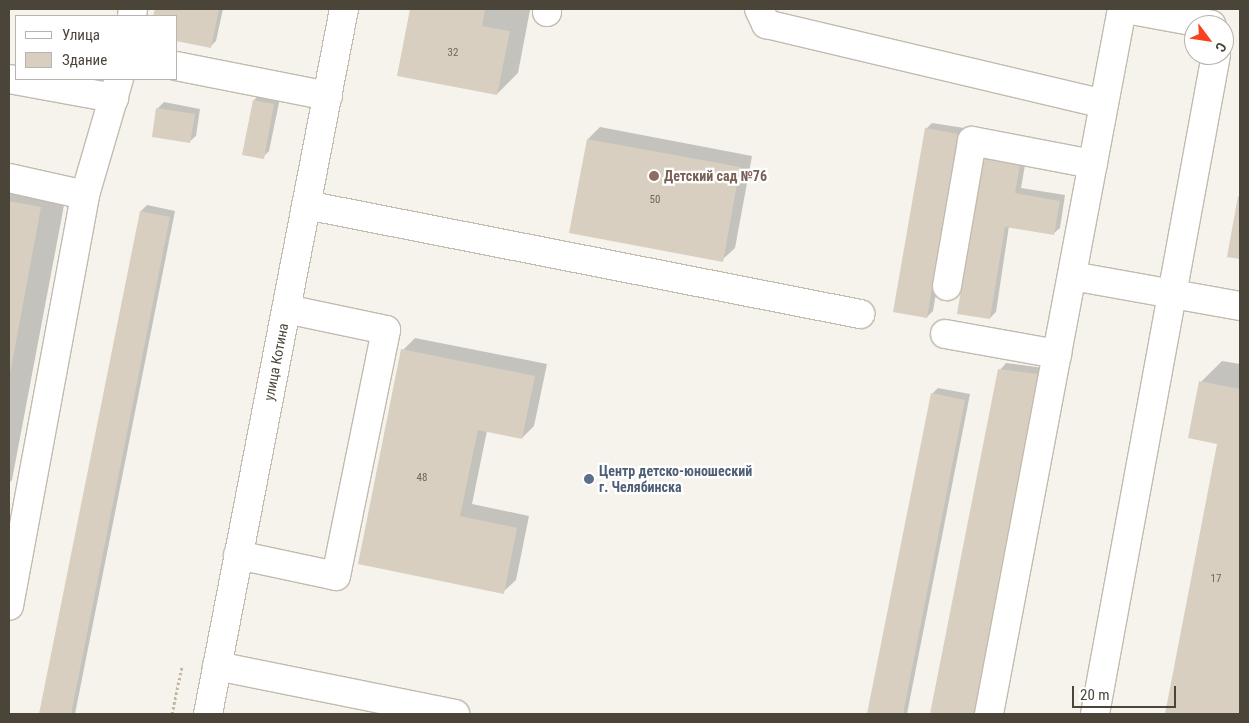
<!DOCTYPE html>
<html>
<head>
<meta charset="utf-8">
<style>
  body { margin:0 }
  #map { position:relative; width:1249px; height:723px; overflow:hidden; background:#f6f3ec; font-family:"Roboto Condensed",sans-serif }
  div>[style] { position:absolute }
  [style*='--x'] { left:calc(var(--x)*1px); top:calc(var(--y)*1px); width:calc(var(--w)*1px); rotate:calc(var(--a)*1deg) }
  .shadow>* { inset:0; background:#0003 }
  .building>* { inset:0; background:#d8cfc1 }
  .path>* { height:3px; margin-top:-1.5px; transform-origin:0; background:repeating-linear-gradient(90deg,#c4b79f 0 2.5px,transparent 0 5px) }
  .roads { filter:drop-shadow(1px 0 #c2bbae) drop-shadow(-1px 0 #c2bbae) drop-shadow(0 1px #c2bbae) drop-shadow(0 -1px #c2bbae) }
  .minor>* { height:28px; margin:-14px; padding:0 14px; transform-origin:14px; border-radius:14px; background:#fff }
  .dots>* { width:14px; height:14px; translate:-50% -50%; box-sizing:border-box; border:2px solid #fff; border-radius:50% }
  span { translate:-50% -50%; white-space:nowrap; text-align:center; line-height:1.15; -webkit-text-stroke:4.5px #fff; paint-order:stroke }
  .number-label { font-size:11px; color:#6e675b }
  .number-label span { -webkit-text-stroke-width:0 }
  .education-label { font-size:14px; color:#785e54; font-weight:700 }
  .left { translate:0 -50%; text-align:left }
  .street-label { font-size:14px; color:#4b4439 }
  .service-label { font-size:14px; color:#4e5e75; font-weight:700 }
  .frame { position:absolute; inset:0; border:10px solid #4b4439; pointer-events:none }
  .legend { position:absolute; left:15px; top:15px; width:162px; height:65px; box-sizing:border-box; background:#fff; border:1px solid #b7b4b0; margin:0; padding:6px 9px; list-style:none; font-size:15px; color:#4b4439 }
  .legend li { display:flex; align-items:center; gap:10px; height:25px }
  .legend b { width:25px; border:1px solid #b7b4b0 }
  .north { position:absolute; left:1184px; top:15px; width:50px; height:50px; box-sizing:border-box; background:#fff; border:1px solid #b7b4b0; border-radius:50%; rotate:121deg; font-size:14px; font-weight:700; line-height:20px; text-align:center; color:#4b4439 }
  .north::after { content:''; display:block; margin:auto; width:18px; height:22px; background:#fc3f1d; clip-path:polygon(50% 0,100% 100%,50% 72%,0 100%) }
  .scale { position:absolute; left:1072px; top:686px; width:104px; height:22px; box-sizing:border-box; border:2px solid #4b4439; border-top:0; padding-left:6px; font-size:15px; line-height:18px; white-space:nowrap; color:#4b4439; -webkit-text-stroke:4px #fff; paint-order:stroke }
</style>
</head>
<body>
<div id="map">
  <div class="shadow">
    <div style="clip-path:polygon(156px 9px,223px 9px,216px 41px,210px 47px,176px 16px,154px 16px)"></div>
    <div style="clip-path:polygon(411px 9px,530px 10px,518px 73px,497px 94px,398px 75px)"></div>
    <div style="clip-path:polygon(260px 94px,280px 98px,269px 151px,263px 157px,254px 100px)"></div>
    <div style="clip-path:polygon(164px 102px,200px 109px,196px 136px,189px 142px,158px 108px)"></div>
    <div style="clip-path:polygon(932px 123px,964px 128px,933px 311px,927px 317px,926px 129px)"></div>
    <div style="clip-path:polygon(600px 127px,752px 156px,735px 248px,722px 260px,588px 139px)"></div>
    <div style="clip-path:polygon(990px 153px,1026px 159px,1021px 188px,1065px 195px,1060px 228px,1053px 234px,1009px 226px,996px 312px,990px 318px,984px 159px)"></div>
    <div style="clip-path:polygon(9px 168px,69px 179px,12px 480px,9px 483px)"></div>
    <div style="clip-path:polygon(1240px 196px,1240px 258px,1228px 256px)"></div>
    <div style="clip-path:polygon(147px 205px,175px 211px,75px 714px,40px 714px,141px 211px)"></div>
    <div style="clip-path:polygon(415px 338px,547px 364px,534px 426px,522px 438px,487px 431px,472px 504px,529px 516px,516px 580px,503px 592px,359px 563px,403px 350px)"></div>
    <div style="clip-path:polygon(1222px 361px,1240px 364px,1240px 714px,1167px 714px,1219px 443px,1201px 382px)"></div>
    <div style="clip-path:polygon(1006px 363px,1044px 368px,978px 714px,931px 714px,1000px 370px)"></div>
    <div style="clip-path:polygon(938px 388px,970px 394px,907px 714px,869px 714px,932px 394px)"></div>
  </div>
  <div class="building">
    <div style="clip-path:polygon(155px 9px,219px 9px,211px 48px,176px 41px,176px 16px,153px 16px)"></div>
    <div style="clip-path:polygon(410px 9px,485px 9px,482px 26px,510px 31px,497px 95px,397px 76px)"></div>
    <div style="clip-path:polygon(253px 100px,274px 104px,264px 159px,242px 155px)"></div>
    <div style="clip-path:polygon(156px 108px,195px 114px,190px 143px,152px 137px)"></div>
    <div style="clip-path:polygon(925px 128px,958px 134px,927px 318px,893px 312px)"></div>
    <div style="clip-path:polygon(587px 139px,740px 167px,723px 262px,569px 233px)"></div>
    <div style="clip-path:polygon(983px 159px,1020px 165px,1015px 193px,1060px 201px,1054px 235px,1005px 227px,990px 319px,957px 314px)"></div>
    <div style="clip-path:polygon(1238px 196px,1240px 197px,1240px 259px,1227px 257px)"></div>
    <div style="clip-path:polygon(9px 201px,41px 207px,10px 374px,9px 373px)"></div>
    <div style="clip-path:polygon(140px 211px,170px 217px,71px 714px,39px 714px)"></div>
    <div style="clip-path:polygon(401px 349px,535px 376px,522px 439px,478px 430px,460px 516px,517px 528px,504px 594px,358px 564px)"></div>
    <div style="clip-path:polygon(998px 369px,1039px 374px,974px 714px,930px 714px)"></div>
    <div style="clip-path:polygon(1199px 381px,1240px 389px,1240px 714px,1165px 714px,1217px 444px,1188px 438px)"></div>
    <div style="clip-path:polygon(931px 393px,965px 400px,903px 714px,867px 714px)"></div>
  </div>
  <div class="path">
    <div style="--x:172;--y:714;--w:49;--a:-78.2"></div>
  </div>
  <div class="roads">
    <div class="minor">
      <div style="--x:759;--y:9;--w:17;--a:65"></div>
      <div style="--x:766;--y:24;--w:347;--a:13.3"></div>
      <div style="--x:1126;--y:9;--w:87;--a:10.5"></div>
      <div style="--x:547;--y:12;--w:3;--a:-90"></div>
      <div style="--x:132;--y:16;--w:7;--a:-82"></div>
      <div style="--x:176;--y:66;--w:155;--a:11.2"></div>
      <div style="--x:9;--y:79;--w:107;--a:10.3"></div>
      <div style="--x:9;--y:178;--w:78;--a:12.6"></div>
      <div style="--x:306;--y:205;--w:565;--a:11.13"></div>
      <div style="--x:1072;--y:276;--w:171;--a:10.1"></div>
      <div style="--x:947;--y:286;--w:147;--a:-80.2"></div>
      <div style="--x:972;--y:141;--w:123;--a:10.8"></div>
      <div style="--x:945;--y:334;--w:114;--a:10.1"></div>
      <div style="--x:238;--y:555;--w:100;--a:12.1"></div>
      <div style="--x:336;--y:576;--w:251;--a:-78.5"></div>
      <div style="--x:386;--y:330;--w:102;--a:-168.1"></div>
      <div style="--x:9;--y:606;--w:418;--a:-79.5"></div>
      <div style="--x:85;--y:195;--w:121;--a:-73.7"></div>
      <div style="--x:217;--y:666;--w:243;--a:11.4"></div>
      <div style="--x:208;--y:714;--w:718;--a:-79.08"></div>
      <div style="--x:989;--y:714;--w:717;--a:-79.32"></div>
      <div style="--x:1095;--y:714;--w:670;--a:-79.6"></div>
    </div>
  </div>
  <div class="dots">
    <div style="left:654px;top:176px;background:#8d6e63"></div>
    <div style="left:589px;top:479px;background:#5c6f8a"></div>
  </div>
  <div class="number-label">
    <span style="left:453px;top:53px">32</span>
    <span style="left:655px;top:200px">50</span>
    <span style="left:422px;top:478px">48</span>
    <span style="left:1216px;top:579px">17</span>
  </div>
  <div class="education-label">
    <span class="left" style="left:664px;top:176px">Детский сад №76</span>
  </div>
  <div class="street-label">
    <span style="left:276px;top:362px;rotate:-79deg">улица Котина</span>
  </div>
  <div class="service-label">
    <span class="left" style="left:599px;top:479px">Центр детско-юношеский<br>г. Челябинска</span>
  </div>
  <div class="frame"></div>
  <ul class="legend">
  <li><b style="height:6px;background:#fff"></b>Улица</li>
  <li><b style="height:14px;background:#d8cfc1"></b>Здание</li>
  </ul>
  <div class="north">С</div>
  <div class="scale">20 m</div>
</div>
</body>
</html>
